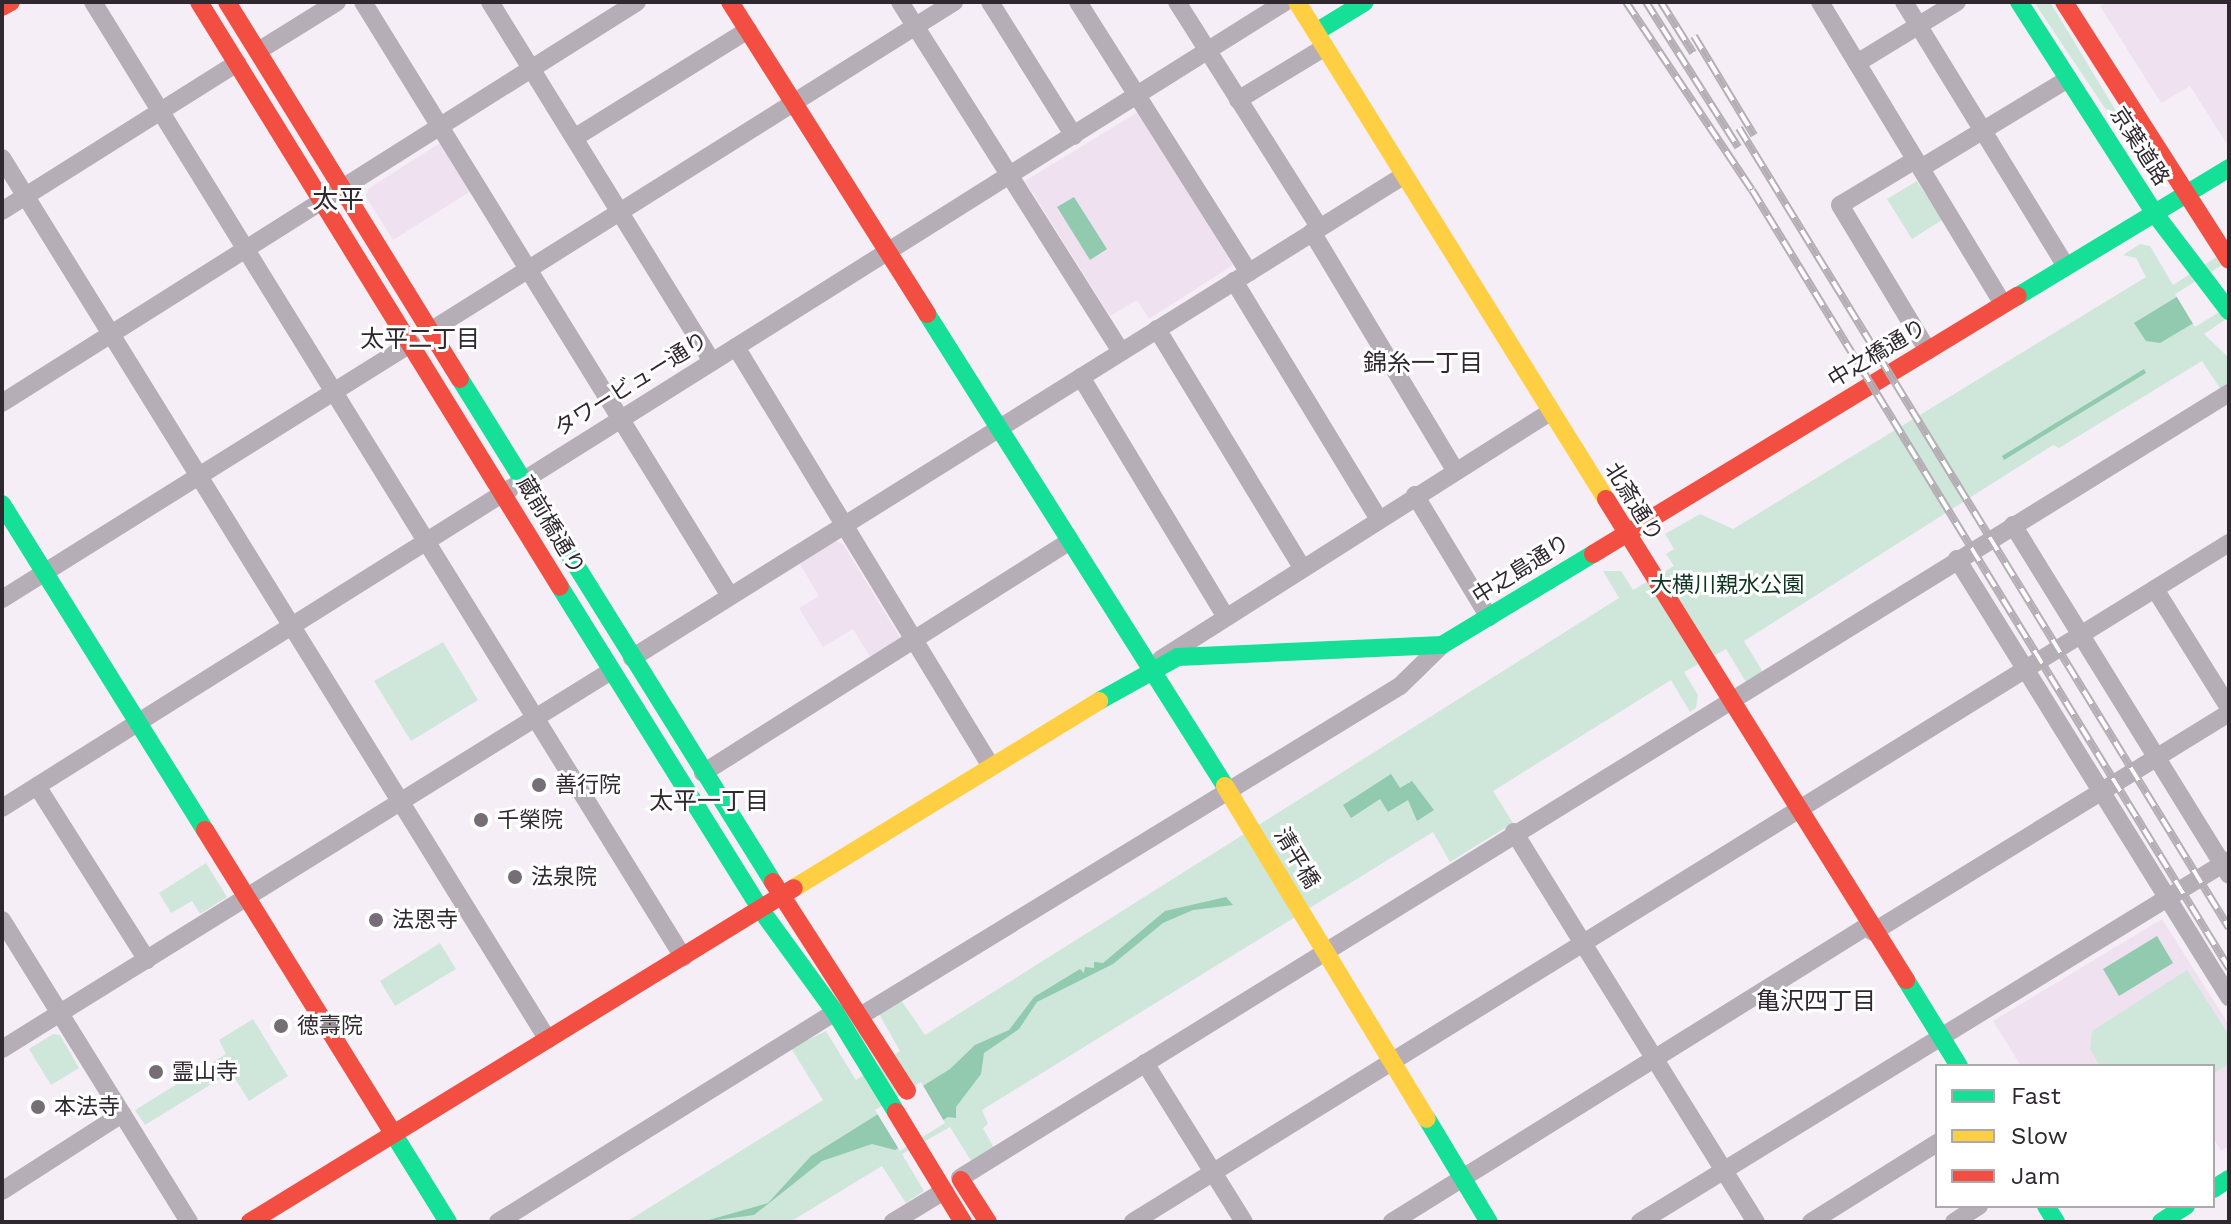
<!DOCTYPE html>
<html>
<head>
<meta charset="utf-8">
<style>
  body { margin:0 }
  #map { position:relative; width:2231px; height:1224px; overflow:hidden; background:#f6eef6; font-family:"Work Sans","Noto Sans JP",sans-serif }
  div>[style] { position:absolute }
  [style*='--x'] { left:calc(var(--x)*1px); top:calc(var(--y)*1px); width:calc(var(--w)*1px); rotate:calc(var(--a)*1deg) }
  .built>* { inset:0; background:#efe1f0 }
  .green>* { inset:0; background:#cee7da }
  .water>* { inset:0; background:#91caae }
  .pier>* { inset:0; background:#f6eef6 }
  .street>* { height:18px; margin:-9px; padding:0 9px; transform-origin:9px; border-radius:9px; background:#b6aeb7 }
  .fast>* { height:18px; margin:-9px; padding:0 9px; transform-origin:9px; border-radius:9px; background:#16e098 }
  .slow>* { height:18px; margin:-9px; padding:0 9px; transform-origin:9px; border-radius:9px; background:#ffcf43 }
  .jam>* { height:18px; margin:-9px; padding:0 9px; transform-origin:9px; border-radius:9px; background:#f24e42 }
  .rail>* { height:8px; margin-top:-4px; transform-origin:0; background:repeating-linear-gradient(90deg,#fff 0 15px,#b5aeb5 0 30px); box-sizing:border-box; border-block:2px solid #b5aeb5 }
  .dots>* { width:22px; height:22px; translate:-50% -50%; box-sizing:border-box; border:4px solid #fff; border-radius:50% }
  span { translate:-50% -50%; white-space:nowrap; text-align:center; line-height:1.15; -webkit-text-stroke:6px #fff; paint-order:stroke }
  .street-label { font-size:22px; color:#2f292f }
  .park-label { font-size:22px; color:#0e3422 }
  .poi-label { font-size:22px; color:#2f292f }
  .left { translate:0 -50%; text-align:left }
  .neighbourhood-label { font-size:24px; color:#2f292f }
  .quarter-label { font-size:26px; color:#2f292f }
  .frame { position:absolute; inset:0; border:4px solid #2f292f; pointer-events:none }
  .legend { position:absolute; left:1935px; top:1064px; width:280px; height:144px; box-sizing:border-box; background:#fff; border:2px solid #aca9ac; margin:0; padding:10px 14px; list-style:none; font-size:24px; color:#2f292f }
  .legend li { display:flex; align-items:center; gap:16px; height:40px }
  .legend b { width:40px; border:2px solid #aca9ac }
</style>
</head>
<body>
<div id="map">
  <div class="built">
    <div style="clip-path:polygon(2107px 2px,2229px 2px,2229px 147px,2190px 86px,2161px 103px,2100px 6px)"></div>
    <div style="clip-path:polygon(1138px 112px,1233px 265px,1149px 319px,1137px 300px,1110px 316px,1025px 181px)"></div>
    <div style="clip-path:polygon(440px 143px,471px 191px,393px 240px,366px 197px,368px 189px)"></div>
    <div style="clip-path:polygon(836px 541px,843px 544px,901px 639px,871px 658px,853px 629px,823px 647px,799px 608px,819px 596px,799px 563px)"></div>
    <div style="clip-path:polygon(2162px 919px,2229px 1025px,2229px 1146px,2221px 1151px,2213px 1138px,2213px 1066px,2021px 1066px,1993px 1021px)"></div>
  </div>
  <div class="green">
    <div style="clip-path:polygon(2034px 2px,2050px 2px,2147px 162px,2143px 165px)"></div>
    <div style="clip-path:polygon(1917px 181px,1942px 220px,1912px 239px,1887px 199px)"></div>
    <div style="clip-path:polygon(2140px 244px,2150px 246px,2173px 285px,2229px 249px,2229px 317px,2204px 334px,2229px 358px,2229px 383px,2221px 390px,2202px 361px,2059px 448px,2053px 445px,1744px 641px,1763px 672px,1746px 682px,1726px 649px,1684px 672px,1698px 695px,1696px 708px,1690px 712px,1671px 680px,1493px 791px,1513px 823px,1450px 862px,1433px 832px,982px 1110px,988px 1124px,983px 1128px,994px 1148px,971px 1161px,950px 1127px,902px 1154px,924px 1191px,906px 1203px,882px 1166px,790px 1222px,626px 1222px,823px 1100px,791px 1048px,826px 1031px,856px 1080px,900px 1051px,879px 1014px,901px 1000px,925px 1035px,1619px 598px,1603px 571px,1621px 571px,1633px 590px,1674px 566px,1666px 554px,1674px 549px,1665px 534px,1700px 514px,1733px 529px,2146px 277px,2136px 258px,2123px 255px)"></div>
    <div style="clip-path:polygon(443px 642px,478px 700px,411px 741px,374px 681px)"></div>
    <div style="clip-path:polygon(206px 863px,227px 897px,200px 914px,192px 901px,171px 913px,159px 893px)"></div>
    <div style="clip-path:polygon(440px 943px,456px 969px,395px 1006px,380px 981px)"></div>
    <div style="clip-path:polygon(2187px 970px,2229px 1035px,2229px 1064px,2213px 1074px,2213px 1066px,2100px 1066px,2090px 1049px,2092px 1031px)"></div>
    <div style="clip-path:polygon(253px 1019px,288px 1076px,249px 1101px,231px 1072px,145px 1125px,135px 1110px,226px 1054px,219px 1040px)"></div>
    <div style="clip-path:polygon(53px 1034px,60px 1035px,79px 1068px,51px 1085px,29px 1049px)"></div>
  </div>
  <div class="water">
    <div style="clip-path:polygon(1074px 197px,1107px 249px,1090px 260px,1057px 207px)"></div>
    <div style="clip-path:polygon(2229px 265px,2229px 302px,2160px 343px,2146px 341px,2134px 323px)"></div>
    <div style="clip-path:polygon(2144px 369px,2146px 373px,2004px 460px,2002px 456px)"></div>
    <div style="clip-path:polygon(1391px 774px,1400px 788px,1412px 781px,1434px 810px,1417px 821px,1408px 800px,1388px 812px,1380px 799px,1351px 818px,1343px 805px)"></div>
    <div style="clip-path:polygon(1226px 897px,1233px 905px,1193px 910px,1163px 923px,1113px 964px,1037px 1002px,1019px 1029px,984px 1053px,981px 1074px,956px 1107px,956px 1118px,948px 1117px,895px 1150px,872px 1144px,822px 1161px,754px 1215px,702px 1222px,768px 1203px,811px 1156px,950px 1069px,975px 1045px,1009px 1030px,1034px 997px,1080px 969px,1084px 973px,1085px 967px,1094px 968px,1094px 962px,1103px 963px,1165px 911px)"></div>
    <div style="clip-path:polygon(2157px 936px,2173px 963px,2119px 996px,2103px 969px)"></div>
  </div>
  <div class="pier">
    <div style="clip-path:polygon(2229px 261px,2229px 306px,2195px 327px,2175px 294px)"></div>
    <div style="clip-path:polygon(921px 1082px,945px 1123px,900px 1151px,875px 1110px)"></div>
  </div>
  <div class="street">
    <div style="--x:93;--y:2;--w:1123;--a:58.29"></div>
    <div style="--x:363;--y:2;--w:698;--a:58.29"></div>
    <div style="--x:490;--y:2;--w:423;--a:58.3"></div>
    <div style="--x:900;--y:2;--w:414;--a:57.7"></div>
    <div style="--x:990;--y:2;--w:158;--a:57.9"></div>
    <div style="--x:1078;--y:2;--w:320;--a:57.7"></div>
    <div style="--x:1177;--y:2;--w:267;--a:57.7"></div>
    <div style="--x:1820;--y:2;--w:353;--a:58.8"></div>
    <div style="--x:1904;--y:2;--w:310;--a:58.5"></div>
    <div style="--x:258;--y:51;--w:93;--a:-31.8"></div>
    <div style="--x:1857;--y:63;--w:117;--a:-31.4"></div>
    <div style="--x:1238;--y:100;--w:102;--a:-31.3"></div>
    <div style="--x:574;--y:138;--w:205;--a:-31.8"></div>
    <div style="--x:2;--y:158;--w:1037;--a:58.24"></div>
    <div style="--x:1915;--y:160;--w:87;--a:149"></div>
    <div style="--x:1840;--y:205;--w:170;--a:58.9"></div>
    <div style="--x:1921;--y:168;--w:172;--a:-31.2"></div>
    <div style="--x:2;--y:211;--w:278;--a:-32.2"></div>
    <div style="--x:1312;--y:232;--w:278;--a:59"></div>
    <div style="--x:1234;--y:281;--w:277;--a:58.7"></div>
    <div style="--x:1157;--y:329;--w:277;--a:58.7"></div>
    <div style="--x:430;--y:331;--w:619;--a:-32.12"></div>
    <div style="--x:736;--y:347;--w:491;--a:58.7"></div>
    <div style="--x:1081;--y:377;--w:277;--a:58.9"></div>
    <div style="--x:2;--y:403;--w:751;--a:-32.27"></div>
    <div style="--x:1415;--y:495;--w:143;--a:58.8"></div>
    <div style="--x:2013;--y:525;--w:411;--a:58.3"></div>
    <div style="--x:1957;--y:559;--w:516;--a:58.16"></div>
    <div style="--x:2155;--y:589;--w:140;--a:58.1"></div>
    <div style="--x:2;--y:599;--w:483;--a:-32"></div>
    <div style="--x:632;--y:658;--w:909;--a:-32.01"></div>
    <div style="--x:1161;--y:659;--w:461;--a:-32.4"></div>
    <div style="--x:703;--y:773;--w:434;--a:-32.3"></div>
    <div style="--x:37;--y:786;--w:206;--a:57.7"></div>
    <div style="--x:2;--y:808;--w:1515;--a:-32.14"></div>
    <div style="--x:1514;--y:832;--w:459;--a:58.2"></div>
    <div style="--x:2;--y:920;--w:355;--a:58.2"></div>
    <div style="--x:1873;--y:932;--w:418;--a:-31.6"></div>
    <div style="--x:862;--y:1015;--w:631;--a:-31.45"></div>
    <div style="--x:1400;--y:686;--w:59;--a:-44.3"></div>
    <div style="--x:2;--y:1049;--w:717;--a:-31.83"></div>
    <div style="--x:1145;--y:1063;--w:187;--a:58.1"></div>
    <div style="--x:960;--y:1178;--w:1492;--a:-31.74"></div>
    <div style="--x:2;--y:1191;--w:143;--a:-32.7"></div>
    <div style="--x:498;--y:1222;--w:397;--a:-31.9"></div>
    <div style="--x:893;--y:1222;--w:60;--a:-31.3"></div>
    <div style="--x:1133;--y:1222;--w:1289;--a:-31.78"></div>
    <div style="--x:1392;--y:1222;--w:562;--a:-31.91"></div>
    <div style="--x:1640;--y:1222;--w:691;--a:-31.57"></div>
    <div style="--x:1811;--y:1222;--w:149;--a:-32.1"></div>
    <div style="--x:1954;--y:1222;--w:30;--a:-33"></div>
  </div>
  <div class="fast">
    <div style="--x:2019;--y:2;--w:252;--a:57.3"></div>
    <div style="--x:2155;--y:214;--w:122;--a:52.7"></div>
    <div style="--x:1316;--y:32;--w:57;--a:-31.5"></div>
    <div style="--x:2018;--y:296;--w:247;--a:-31.2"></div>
    <div style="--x:927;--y:314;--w:558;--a:57.73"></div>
    <div style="--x:460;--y:379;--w:592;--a:58.11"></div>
    <div style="--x:2;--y:504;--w:384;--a:58.1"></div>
    <div style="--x:560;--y:587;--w:380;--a:58.1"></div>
    <div style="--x:761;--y:910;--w:126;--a:54"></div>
    <div style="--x:835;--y:1012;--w:117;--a:58.6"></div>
    <div style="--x:1099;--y:701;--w:90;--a:-29.1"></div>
    <div style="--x:1178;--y:657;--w:264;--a:-2.6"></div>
    <div style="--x:1442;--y:645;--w:176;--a:-31.1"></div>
    <div style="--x:1906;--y:980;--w:101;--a:58.4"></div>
    <div style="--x:1427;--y:1119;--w:120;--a:59"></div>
    <div style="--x:391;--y:1130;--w:108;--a:58.2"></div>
    <div style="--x:2213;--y:1189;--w:19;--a:-32"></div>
    <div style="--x:2046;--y:1206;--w:19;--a:58"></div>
    <div style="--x:2161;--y:1222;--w:30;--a:-33"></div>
  </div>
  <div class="slow">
    <div style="--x:1297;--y:2;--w:585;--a:58.13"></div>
    <div style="--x:1225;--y:786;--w:389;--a:58.8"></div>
    <div style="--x:794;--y:888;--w:358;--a:-31.5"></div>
  </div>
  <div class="jam">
    <div style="--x:199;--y:2;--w:687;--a:58.32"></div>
    <div style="--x:227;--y:2;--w:443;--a:58.3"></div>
    <div style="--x:730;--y:2;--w:369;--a:57.7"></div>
    <div style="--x:2064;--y:2;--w:306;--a:57.4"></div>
    <div style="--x:2;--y:7;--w:10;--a:-29"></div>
    <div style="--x:1606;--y:499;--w:567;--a:58.05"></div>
    <div style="--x:1593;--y:554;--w:497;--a:-31.3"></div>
    <div style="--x:205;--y:830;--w:353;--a:58.2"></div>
    <div style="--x:773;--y:882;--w:248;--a:57.3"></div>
    <div style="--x:896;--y:1112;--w:129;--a:58.7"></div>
    <div style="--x:961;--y:1180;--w:50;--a:57.3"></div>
    <div style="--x:250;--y:1222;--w:638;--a:-31.55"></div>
  </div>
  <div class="rail">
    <div style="--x:1626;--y:2;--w:226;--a:56.2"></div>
    <div style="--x:1752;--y:190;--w:913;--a:58.49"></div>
    <div style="--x:1646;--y:2;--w:172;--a:57.6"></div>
    <div style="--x:1661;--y:2;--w:60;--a:57.9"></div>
    <div style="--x:1694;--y:36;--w:116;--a:58.8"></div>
    <div style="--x:1739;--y:128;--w:938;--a:58.51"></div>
  </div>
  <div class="dots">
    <div style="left:539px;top:785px;background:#756e75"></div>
    <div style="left:481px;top:820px;background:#756e75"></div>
    <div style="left:515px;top:877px;background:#756e75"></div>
    <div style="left:376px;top:920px;background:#756e75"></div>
    <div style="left:281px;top:1026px;background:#756e75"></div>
    <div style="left:156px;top:1072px;background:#756e75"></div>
    <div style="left:38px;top:1107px;background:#756e75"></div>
  </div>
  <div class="street-label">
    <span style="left:2140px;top:146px;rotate:57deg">京葉道路</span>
    <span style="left:1877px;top:353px;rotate:-31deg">中之橋通り</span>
    <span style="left:631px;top:384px;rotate:-32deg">タワービュー通り</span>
    <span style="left:1634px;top:502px;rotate:58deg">北斎通り</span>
    <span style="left:551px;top:525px;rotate:59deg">蔵前橋通り</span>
    <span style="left:1521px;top:569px;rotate:-32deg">中之島通り</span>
    <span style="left:1297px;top:858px;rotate:59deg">清平橋</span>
  </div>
  <div class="park-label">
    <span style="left:1727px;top:585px">大横川親水公園</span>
  </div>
  <div class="poi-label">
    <span class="left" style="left:555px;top:785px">善行院</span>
    <span class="left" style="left:497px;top:820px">千榮院</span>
    <span class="left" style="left:531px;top:877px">法泉院</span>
    <span class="left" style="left:392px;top:920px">法恩寺</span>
    <span class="left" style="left:297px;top:1026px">徳壽院</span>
    <span class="left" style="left:172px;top:1072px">霊山寺</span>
    <span class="left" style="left:54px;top:1107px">本法寺</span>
  </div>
  <div class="neighbourhood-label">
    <span style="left:420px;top:340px">太平二丁目</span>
    <span style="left:1423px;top:364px">錦糸一丁目</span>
    <span style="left:709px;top:802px">太平一丁目</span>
    <span style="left:1816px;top:1002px">亀沢四丁目</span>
  </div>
  <div class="quarter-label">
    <span style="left:338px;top:200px">太平</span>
  </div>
  <div class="frame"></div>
  <ul class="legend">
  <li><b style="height:10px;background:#16e098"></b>Fast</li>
  <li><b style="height:10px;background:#ffcf43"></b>Slow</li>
  <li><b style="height:10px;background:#f24e42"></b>Jam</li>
  </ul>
</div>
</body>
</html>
